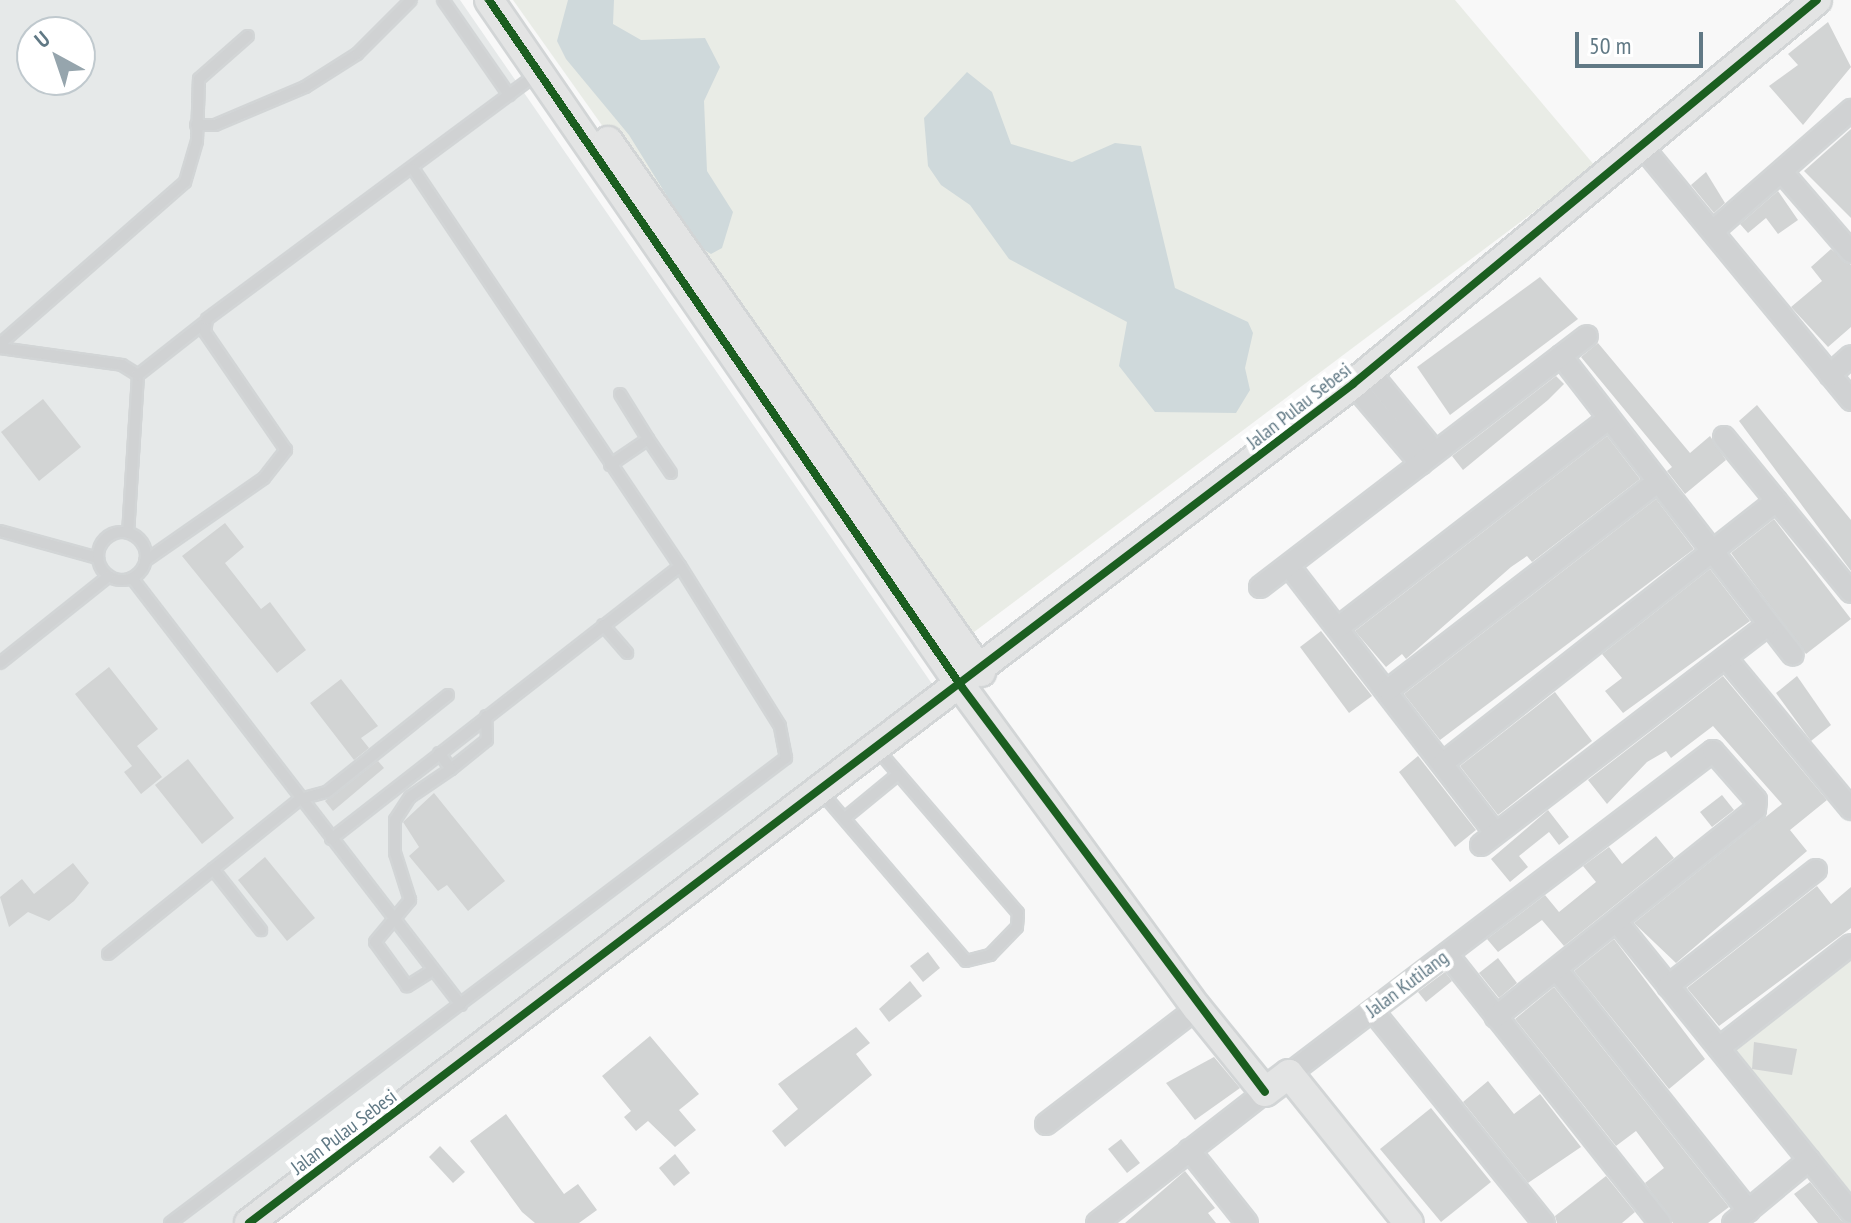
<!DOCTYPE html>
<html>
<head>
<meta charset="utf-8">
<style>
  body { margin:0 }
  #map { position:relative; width:1851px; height:1223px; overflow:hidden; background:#f8f8f8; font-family:"PT Sans Narrow",sans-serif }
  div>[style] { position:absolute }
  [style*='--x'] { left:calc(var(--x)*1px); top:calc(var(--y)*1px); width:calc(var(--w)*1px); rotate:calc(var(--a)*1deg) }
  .built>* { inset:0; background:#e6e9e9 }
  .green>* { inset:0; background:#e9ece6 }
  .water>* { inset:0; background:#cfd9db }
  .building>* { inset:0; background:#d2d4d4 }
  .roads { filter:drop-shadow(2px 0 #d2d5d6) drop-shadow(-2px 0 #d2d5d6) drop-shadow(0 2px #d2d5d6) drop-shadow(0 -2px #d2d5d6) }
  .lane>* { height:10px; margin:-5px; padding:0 5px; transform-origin:5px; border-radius:5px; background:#d0d2d3 }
  .lane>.ring { margin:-5px; padding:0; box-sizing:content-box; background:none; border:10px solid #d0d2d3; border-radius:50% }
  .street>* { height:20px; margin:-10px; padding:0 10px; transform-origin:10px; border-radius:10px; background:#d0d2d3 }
  .secondary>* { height:28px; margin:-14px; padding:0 14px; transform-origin:14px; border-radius:14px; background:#e3e4e4 }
  .cycleway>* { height:8px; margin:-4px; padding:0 4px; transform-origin:4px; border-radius:4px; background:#1b5e20 }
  span { translate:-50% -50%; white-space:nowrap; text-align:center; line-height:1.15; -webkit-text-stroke:8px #fff; paint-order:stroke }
  .street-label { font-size:20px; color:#617985 }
  .north { position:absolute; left:16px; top:16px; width:80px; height:80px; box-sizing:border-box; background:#fff; border:2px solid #c0c9ce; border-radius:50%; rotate:320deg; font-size:22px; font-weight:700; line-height:32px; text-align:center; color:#617985 }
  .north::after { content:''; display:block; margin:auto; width:28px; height:36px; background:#96a5ad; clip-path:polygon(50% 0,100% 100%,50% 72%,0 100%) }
  .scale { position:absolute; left:1575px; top:32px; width:128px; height:36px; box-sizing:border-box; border:4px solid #617985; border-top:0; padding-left:10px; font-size:24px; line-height:28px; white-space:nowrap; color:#617985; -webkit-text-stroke:6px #fff; paint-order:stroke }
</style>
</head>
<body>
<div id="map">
  <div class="built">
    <div style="clip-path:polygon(evenodd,0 0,460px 0,939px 694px,239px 1223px,0 1223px,0 0,32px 32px,80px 32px,80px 80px,32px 80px,32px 32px)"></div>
  </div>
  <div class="green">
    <div style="clip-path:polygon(513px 0,1455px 0,1595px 166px,966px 638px)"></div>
    <div style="clip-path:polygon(1851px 957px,1851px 1192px,1729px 1050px)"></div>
  </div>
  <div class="water">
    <div style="clip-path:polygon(568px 0,614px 0,613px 24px,641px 40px,705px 38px,720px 67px,704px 101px,707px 171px,733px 212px,722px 248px,711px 254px,698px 246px,629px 135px,566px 59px,557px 41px)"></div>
    <div style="clip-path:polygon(967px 72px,992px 92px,1011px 144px,1072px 162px,1115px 143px,1141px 146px,1175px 288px,1248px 322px,1253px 333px,1245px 368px,1250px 390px,1236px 413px,1155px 412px,1119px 366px,1127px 322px,1009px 259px,970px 205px,941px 185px,928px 166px,924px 118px)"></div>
  </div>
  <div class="building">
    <div style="clip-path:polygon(1828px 22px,1851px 67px,1803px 125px,1769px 86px,1798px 65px,1788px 54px)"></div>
    <div style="clip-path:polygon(1851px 129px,1851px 218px,1804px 171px)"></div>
    <div style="clip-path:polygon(1706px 172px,1725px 203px,1714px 213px,1691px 185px)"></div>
    <div style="clip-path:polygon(1778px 191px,1798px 220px,1778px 234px,1766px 218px,1748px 233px,1740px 224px)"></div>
    <div style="clip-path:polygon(1831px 249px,1851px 265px,1851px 327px,1828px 347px,1791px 307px,1822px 281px,1811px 267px)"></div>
    <div style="clip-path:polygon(1540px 277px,1578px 319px,1450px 415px,1417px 367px)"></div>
    <div style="clip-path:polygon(1598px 343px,1690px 453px,1710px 436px,1726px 460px,1685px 494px,1667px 471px,1672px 467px,1581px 357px)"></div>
    <div style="clip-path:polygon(1556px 376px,1564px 384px,1548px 400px,1463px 470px,1452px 456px)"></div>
    <div style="clip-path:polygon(43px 399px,81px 447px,39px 481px,1px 432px)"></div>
    <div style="clip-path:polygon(1757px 405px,1851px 520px,1851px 571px,1739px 421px)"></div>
    <div style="clip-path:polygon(1607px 436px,1640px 479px,1532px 562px,1527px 556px,1511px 567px,1406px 659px,1402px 654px,1386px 667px,1355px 631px)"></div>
    <div style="clip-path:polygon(1656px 499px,1694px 549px,1440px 740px,1404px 694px)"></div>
    <div style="clip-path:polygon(1774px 519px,1851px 619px,1806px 654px,1731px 553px)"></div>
    <div style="clip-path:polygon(225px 523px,244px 547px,225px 563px,261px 609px,270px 602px,306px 650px,277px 673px,182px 556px)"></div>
    <div style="clip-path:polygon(1710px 569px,1750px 621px,1623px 713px,1605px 691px,1622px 678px,1602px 654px)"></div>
    <div style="clip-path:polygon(1321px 631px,1372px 696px,1349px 713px,1300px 647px)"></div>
    <div style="clip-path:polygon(109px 667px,158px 729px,137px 746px,162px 777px,141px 794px,124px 772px,132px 766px,75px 694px)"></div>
    <div style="clip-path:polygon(1723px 676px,1827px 800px,1790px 830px,1807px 851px,1676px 963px,1634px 923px,1782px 804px,1713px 726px,1671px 758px,1666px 751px,1647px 762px,1607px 804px,1588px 780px)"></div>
    <div style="clip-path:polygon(1797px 676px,1831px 725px,1811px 741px,1776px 693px)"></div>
    <div style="clip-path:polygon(341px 679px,378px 726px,361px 738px,369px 748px,354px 760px,310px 703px)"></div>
    <div style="clip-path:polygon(1555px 692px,1592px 741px,1498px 815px,1460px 766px)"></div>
    <div style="clip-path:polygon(1418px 756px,1476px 830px,1455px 847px,1399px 772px)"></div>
    <div style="clip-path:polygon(188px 759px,234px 818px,202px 844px,155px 785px)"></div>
    <div style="clip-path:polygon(378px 761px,384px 768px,333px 811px,325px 801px)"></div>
    <div style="clip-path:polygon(434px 793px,505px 881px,468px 911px,447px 885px,438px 891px,409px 856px,419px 847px,403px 822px)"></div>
    <div style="clip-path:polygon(1722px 795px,1734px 810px,1712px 827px,1700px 812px)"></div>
    <div style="clip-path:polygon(1548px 810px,1569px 837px,1559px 845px,1549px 832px,1519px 856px,1528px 867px,1510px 882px,1491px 859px)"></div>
    <div style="clip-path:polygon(1656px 836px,1674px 858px,1564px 946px,1542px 920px,1498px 952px,1487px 939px,1545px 895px,1559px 912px,1596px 882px,1583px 866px,1609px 847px,1622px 864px)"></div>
    <div style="clip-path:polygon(265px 857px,315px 918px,287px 941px,238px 880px)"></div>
    <div style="clip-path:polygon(73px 863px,89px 883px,74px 901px,49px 921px,28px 912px,9px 927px,0 897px,22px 879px,34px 894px)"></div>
    <div style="clip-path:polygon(1817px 886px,1831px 904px,1851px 887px,1851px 928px,1719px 1026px,1687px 988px)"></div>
    <div style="clip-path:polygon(1614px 939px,1705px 1059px,1669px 1089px,1574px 971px)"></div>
    <div style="clip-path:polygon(928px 952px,940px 968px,923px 982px,910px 966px)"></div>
    <div style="clip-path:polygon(1498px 958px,1517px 983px,1499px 998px,1479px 973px)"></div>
    <div style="clip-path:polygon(1445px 972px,1452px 981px,1426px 1002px,1418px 992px)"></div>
    <div style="clip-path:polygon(910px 981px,922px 996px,889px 1022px,879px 1009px)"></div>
    <div style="clip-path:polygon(1554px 987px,1729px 1207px,1708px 1223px,1673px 1223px,1645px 1183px,1664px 1168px,1636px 1131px,1616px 1146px,1515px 1019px)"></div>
    <div style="clip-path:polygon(856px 1027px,870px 1043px,856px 1054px,872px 1075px,785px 1147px,772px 1131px,798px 1109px,778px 1084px)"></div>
    <div style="clip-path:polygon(650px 1036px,699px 1094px,679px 1110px,696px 1130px,675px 1147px,648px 1121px,636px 1131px,624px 1117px,631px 1111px,602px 1076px)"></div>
    <div style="clip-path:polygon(1754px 1042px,1797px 1049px,1792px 1075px,1752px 1069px)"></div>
    <div style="clip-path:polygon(1214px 1057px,1240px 1088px,1195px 1120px,1166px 1083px)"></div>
    <div style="clip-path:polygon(1488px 1081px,1514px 1114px,1540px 1094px,1581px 1147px,1528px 1183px,1463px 1102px)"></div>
    <div style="clip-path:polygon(1431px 1108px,1491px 1182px,1441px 1222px,1380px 1149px)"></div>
    <div style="clip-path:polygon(506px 1114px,564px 1194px,578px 1184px,597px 1210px,579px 1223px,535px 1223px,522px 1212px,470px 1141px)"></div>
    <div style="clip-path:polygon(1121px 1139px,1140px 1163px,1127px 1173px,1108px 1149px)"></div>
    <div style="clip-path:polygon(440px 1146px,465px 1172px,453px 1183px,429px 1157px)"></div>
    <div style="clip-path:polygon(675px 1154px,690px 1173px,674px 1186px,659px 1168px)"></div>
    <div style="clip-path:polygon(1185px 1171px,1215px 1208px,1208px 1213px,1216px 1223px,1125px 1223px)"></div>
    <div style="clip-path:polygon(1606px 1176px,1635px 1212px,1622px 1223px,1557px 1223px,1555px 1216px)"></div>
    <div style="clip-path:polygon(1810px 1182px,1841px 1220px,1845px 1223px,1818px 1223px,1794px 1194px)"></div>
  </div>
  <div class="roads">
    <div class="lane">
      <div style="--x:443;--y:0;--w:116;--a:55.2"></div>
      <div style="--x:196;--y:125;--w:19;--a:0"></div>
      <div style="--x:215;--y:125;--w:98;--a:-22.9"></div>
      <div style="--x:305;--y:87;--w:62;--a:-32.4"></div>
      <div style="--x:357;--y:54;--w:76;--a:-45"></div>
      <div style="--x:0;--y:344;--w:246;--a:-41.2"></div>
      <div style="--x:185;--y:182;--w:43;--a:-73.7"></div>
      <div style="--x:197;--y:141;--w:62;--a:-88.2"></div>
      <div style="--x:199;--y:79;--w:65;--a:-41.3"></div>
      <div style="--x:0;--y:348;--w:123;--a:7.9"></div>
      <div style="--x:122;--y:365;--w:19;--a:32"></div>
      <div style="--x:138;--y:375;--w:158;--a:93.6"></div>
      <div style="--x:138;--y:375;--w:84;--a:-38.2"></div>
      <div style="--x:648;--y:439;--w:41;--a:55.9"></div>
      <div style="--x:610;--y:465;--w:46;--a:-34.4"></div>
      <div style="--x:648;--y:439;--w:53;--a:-121.9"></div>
      <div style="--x:0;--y:531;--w:102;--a:15.4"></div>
      <div class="ring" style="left:98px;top:532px;width:38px;height:38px"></div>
      <div style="--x:145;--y:561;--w:145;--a:-34.9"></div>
      <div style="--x:264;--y:478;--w:36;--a:-52"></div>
      <div style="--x:286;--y:450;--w:143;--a:-124.5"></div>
      <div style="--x:205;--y:332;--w:13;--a:-81"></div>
      <div style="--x:207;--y:319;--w:411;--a:-36.6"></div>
      <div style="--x:132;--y:578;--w:539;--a:52.39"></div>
      <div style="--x:603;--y:625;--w:37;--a:49"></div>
      <div style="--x:0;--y:663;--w:139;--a:-38.6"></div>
      <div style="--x:439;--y:753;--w:20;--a:53"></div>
      <div style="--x:451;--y:769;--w:46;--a:-38.9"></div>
      <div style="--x:487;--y:740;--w:24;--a:-92"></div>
      <div style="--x:822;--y:793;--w:221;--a:49.4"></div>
      <div style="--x:966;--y:961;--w:25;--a:-14"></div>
      <div style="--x:990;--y:955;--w:39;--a:-46"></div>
      <div style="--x:1017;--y:927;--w:14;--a:-86"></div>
      <div style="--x:1018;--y:913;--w:215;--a:-130.7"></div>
      <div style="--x:846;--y:817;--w:66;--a:-39.5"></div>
      <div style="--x:331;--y:839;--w:443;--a:-38"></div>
      <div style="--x:213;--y:869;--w:78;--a:51.8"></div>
      <div style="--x:108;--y:954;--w:247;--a:-38.9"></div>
      <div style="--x:300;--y:799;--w:28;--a:-15"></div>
      <div style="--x:327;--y:792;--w:155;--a:-38.7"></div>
      <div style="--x:433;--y:970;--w:31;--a:148"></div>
      <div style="--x:407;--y:986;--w:54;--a:-126"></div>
      <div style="--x:375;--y:942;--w:55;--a:-50.2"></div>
      <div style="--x:410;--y:900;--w:49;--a:-107.7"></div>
      <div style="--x:395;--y:853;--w:33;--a:-90"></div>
      <div style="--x:395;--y:820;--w:27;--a:-57"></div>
      <div style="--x:410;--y:797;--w:50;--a:-34.3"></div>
      <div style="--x:170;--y:1223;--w:772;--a:-37.05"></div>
      <div style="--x:786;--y:758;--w:33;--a:-101"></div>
      <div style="--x:780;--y:726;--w:189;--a:-122"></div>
      <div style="--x:680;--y:566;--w:478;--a:-123.9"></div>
    </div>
    <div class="street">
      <div style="--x:1645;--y:150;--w:324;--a:50.5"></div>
      <div style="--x:1782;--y:172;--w:106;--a:49.2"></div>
      <div style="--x:1713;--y:231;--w:184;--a:-41.2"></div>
      <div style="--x:1561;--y:356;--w:378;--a:52.2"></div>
      <div style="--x:1369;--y:371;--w:104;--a:50.8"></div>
      <div style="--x:1830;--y:375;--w:28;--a:-42"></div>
      <div style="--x:1353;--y:384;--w:105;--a:49.6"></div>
      <div style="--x:1724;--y:437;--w:200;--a:50.7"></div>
      <div style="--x:1289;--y:566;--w:337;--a:52.3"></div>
      <div style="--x:1260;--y:587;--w:412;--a:-37.5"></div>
      <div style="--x:1339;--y:627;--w:341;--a:-37.7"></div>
      <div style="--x:1726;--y:658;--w:196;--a:50.4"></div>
      <div style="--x:1388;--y:690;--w:341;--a:-37.7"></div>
      <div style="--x:1443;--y:763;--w:424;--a:-38.2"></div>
      <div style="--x:1481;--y:845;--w:363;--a:-37.5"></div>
      <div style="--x:1617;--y:922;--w:373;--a:51.1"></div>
      <div style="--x:1447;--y:954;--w:343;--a:51.6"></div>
      <div style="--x:1557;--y:970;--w:308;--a:51.5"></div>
      <div style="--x:1668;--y:986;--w:188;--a:-38.1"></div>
      <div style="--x:1373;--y:1011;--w:272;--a:51.1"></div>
      <div style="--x:1719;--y:1048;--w:167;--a:-38"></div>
      <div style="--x:1289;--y:1074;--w:533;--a:-37.3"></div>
      <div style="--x:1713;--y:751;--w:65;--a:48.7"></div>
      <div style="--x:1756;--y:800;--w:10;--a:96"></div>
      <div style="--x:1755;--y:810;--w:332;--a:141.4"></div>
      <div style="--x:1046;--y:1124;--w:190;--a:-37.5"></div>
      <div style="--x:1189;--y:1150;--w:93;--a:51.5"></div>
      <div style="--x:1097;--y:1223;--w:213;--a:-37.9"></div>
      <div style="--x:1733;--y:1223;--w:99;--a:-39.7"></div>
    </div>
    <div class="secondary">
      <div style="--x:489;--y:0;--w:833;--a:55.47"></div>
      <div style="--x:961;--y:686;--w:399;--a:53.8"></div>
      <div style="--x:1197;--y:1008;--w:108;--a:51"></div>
      <div style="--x:1265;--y:1092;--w:30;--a:-37"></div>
      <div style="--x:1289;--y:1074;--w:191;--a:51.2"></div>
      <div style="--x:608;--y:141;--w:649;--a:54.91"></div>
      <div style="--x:249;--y:1223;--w:1387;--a:-37.23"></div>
      <div style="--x:1353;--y:384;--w:602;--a:-39.61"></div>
    </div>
  </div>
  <div class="cycleway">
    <div style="--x:489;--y:0;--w:833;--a:55.47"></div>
    <div style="--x:961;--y:686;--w:507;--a:53.18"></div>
    <div style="--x:249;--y:1223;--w:1387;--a:-37.23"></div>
    <div style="--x:1353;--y:384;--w:602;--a:-39.61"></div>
  </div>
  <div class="street-label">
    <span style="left:1299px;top:406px;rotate:-38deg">Jalan Pulau Sebesi</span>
    <span style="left:1407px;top:984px;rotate:-37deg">Jalan Kutilang</span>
    <span style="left:344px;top:1132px;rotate:-37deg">Jalan Pulau Sebesi</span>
  </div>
  <div class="north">U</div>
  <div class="scale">50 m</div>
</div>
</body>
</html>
